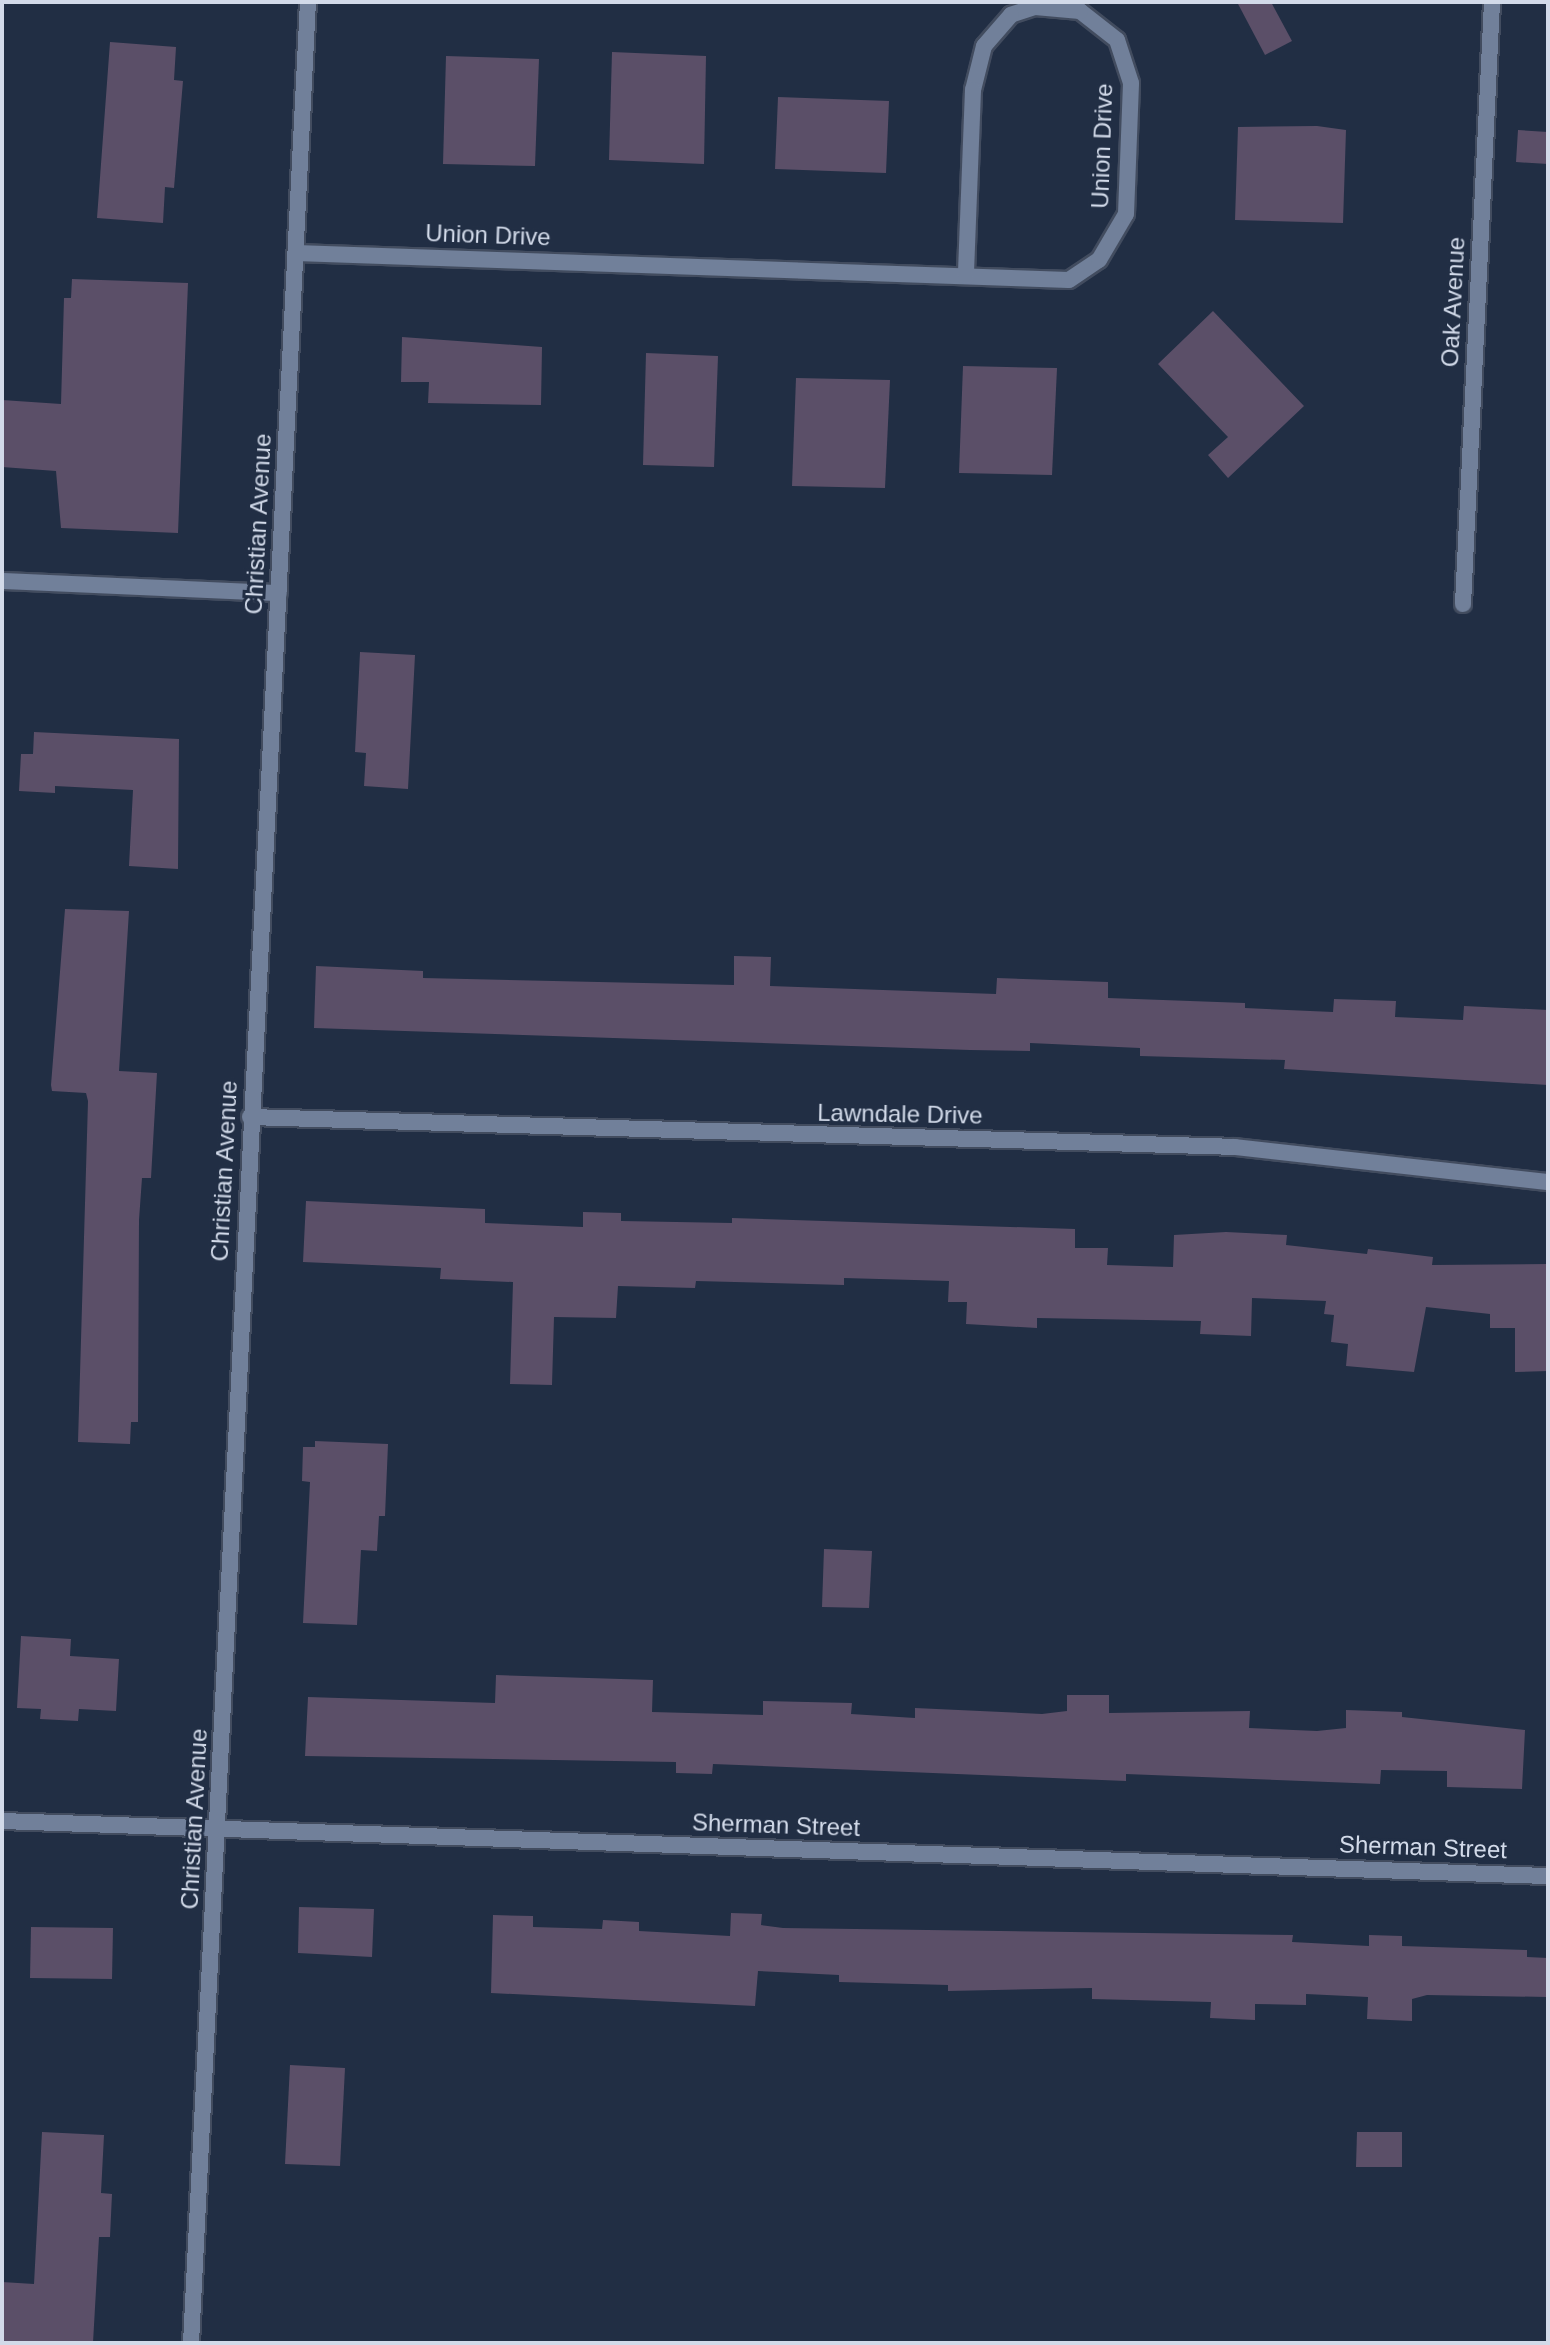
<!DOCTYPE html>
<html>
<head>
<meta charset="utf-8">
<style>
  body { margin:0 }
  #map { position:relative; width:1550px; height:2345px; overflow:hidden; background:#212e44; font-family:Helvetica,sans-serif }
  div>[style] { position:absolute }
  [style*='--x'] { left:calc(var(--x)*1px); top:calc(var(--y)*1px); width:calc(var(--w)*1px); rotate:calc(var(--a)*1deg) }
  .building>* { inset:0; background:#5b4f68 }
  .roads { filter:drop-shadow(2px 0 #424c5f) drop-shadow(-2px 0 #424c5f) drop-shadow(0 2px #424c5f) drop-shadow(0 -2px #424c5f) }
  .lane>* { height:16px; margin:-8px; padding:0 8px; transform-origin:8px; border-radius:8px; background:#71809a }
  .street>* { height:16px; margin:-8px; padding:0 8px; transform-origin:8px; border-radius:8px; background:#71809a }
  span { translate:-50% -50%; white-space:nowrap; text-align:center; line-height:1.15; -webkit-text-stroke:6px #212e44; paint-order:stroke }
  .street-label { font-size:24px; color:#d2dae9 }
  .frame { position:absolute; inset:0; border:4px solid #d2dae9; pointer-events:none }
</style>
</head>
<body>
<div id="map">
  <div class="building">
    <div style="clip-path:polygon(1237px 2px,1271px 2px,1292px 41px,1265px 55px)"></div>
    <div style="clip-path:polygon(110px 42px,176px 47px,174px 80px,183px 81px,174px 188px,165px 187px,163px 223px,97px 218px)"></div>
    <div style="clip-path:polygon(612px 52px,706px 56px,704px 164px,609px 160px)"></div>
    <div style="clip-path:polygon(446px 56px,539px 59px,535px 166px,443px 164px)"></div>
    <div style="clip-path:polygon(778px 97px,889px 101px,886px 173px,775px 169px)"></div>
    <div style="clip-path:polygon(1317px 126px,1346px 130px,1343px 223px,1235px 220px,1238px 127px)"></div>
    <div style="clip-path:polygon(1518px 130px,1548px 132px,1548px 164px,1516px 162px)"></div>
    <div style="clip-path:polygon(72px 279px,188px 283px,178px 533px,61px 528px,56px 471px,2px 467px,2px 400px,61px 404px,64px 298px,71px 298px)"></div>
    <div style="clip-path:polygon(1213px 311px,1304px 406px,1228px 478px,1208px 455px,1228px 437px,1158px 364px)"></div>
    <div style="clip-path:polygon(402px 337px,542px 347px,541px 405px,428px 403px,429px 382px,401px 382px)"></div>
    <div style="clip-path:polygon(646px 353px,718px 356px,714px 467px,643px 465px)"></div>
    <div style="clip-path:polygon(963px 366px,1057px 368px,1052px 475px,959px 473px)"></div>
    <div style="clip-path:polygon(796px 378px,890px 380px,885px 488px,792px 486px)"></div>
    <div style="clip-path:polygon(360px 652px,415px 655px,408px 789px,364px 786px,366px 753px,355px 752px)"></div>
    <div style="clip-path:polygon(34px 732px,179px 739px,178px 869px,129px 866px,133px 790px,55px 786px,55px 793px,19px 791px,21px 754px,33px 754px)"></div>
    <div style="clip-path:polygon(65px 909px,129px 911px,119px 1071px,157px 1073px,151px 1178px,142px 1178px,139px 1220px,138px 1422px,131px 1422px,130px 1444px,78px 1442px,88px 1101px,86px 1093px,52px 1091px,51px 1085px)"></div>
    <div style="clip-path:polygon(734px 956px,771px 957px,770px 986px,996px 994px,997px 978px,1108px 982px,1108px 998px,1245px 1003px,1245px 1008px,1333px 1012px,1334px 999px,1396px 1001px,1395px 1017px,1463px 1020px,1464px 1006px,1548px 1010px,1548px 1085px,1284px 1069px,1285px 1060px,1140px 1056px,1140px 1048px,1030px 1043px,1030px 1051px,970px 1050px,314px 1028px,316px 966px,423px 971px,423px 978px,734px 985px)"></div>
    <div style="clip-path:polygon(306px 1201px,485px 1209px,485px 1223px,583px 1227px,583px 1212px,621px 1213px,621px 1221px,732px 1223px,732px 1218px,1075px 1229px,1075px 1248px,1108px 1248px,1107px 1265px,1173px 1267px,1174px 1235px,1226px 1232px,1287px 1235px,1286px 1245px,1367px 1254px,1368px 1249px,1433px 1257px,1432px 1265px,1548px 1264px,1548px 1371px,1515px 1372px,1515px 1328px,1490px 1328px,1490px 1314px,1426px 1307px,1414px 1372px,1346px 1366px,1348px 1344px,1331px 1342px,1334px 1315px,1324px 1314px,1326px 1301px,1252px 1298px,1251px 1336px,1200px 1334px,1201px 1321px,1037px 1318px,1037px 1328px,966px 1324px,967px 1302px,948px 1302px,949px 1281px,844px 1278px,844px 1285px,696px 1281px,695px 1288px,618px 1286px,616px 1318px,554px 1317px,552px 1385px,510px 1384px,513px 1282px,440px 1279px,441px 1268px,303px 1262px)"></div>
    <div style="clip-path:polygon(315px 1441px,388px 1444px,385px 1516px,379px 1516px,377px 1551px,361px 1550px,357px 1625px,303px 1623px,310px 1482px,302px 1481px,303px 1447px,315px 1447px)"></div>
    <div style="clip-path:polygon(824px 1549px,872px 1551px,869px 1608px,822px 1607px)"></div>
    <div style="clip-path:polygon(21px 1636px,71px 1639px,70px 1656px,119px 1659px,116px 1711px,79px 1709px,78px 1721px,40px 1719px,41px 1709px,17px 1708px)"></div>
    <div style="clip-path:polygon(496px 1675px,653px 1680px,652px 1712px,763px 1715px,763px 1701px,852px 1703px,851px 1714px,915px 1718px,915px 1708px,1042px 1714px,1067px 1711px,1067px 1695px,1109px 1695px,1109px 1713px,1250px 1711px,1249px 1728px,1317px 1731px,1346px 1728px,1346px 1710px,1402px 1712px,1402px 1717px,1525px 1730px,1522px 1789px,1447px 1787px,1447px 1771px,1381px 1770px,1380px 1784px,1126px 1774px,1126px 1781px,713px 1764px,712px 1774px,676px 1773px,676px 1762px,305px 1756px,308px 1697px,495px 1703px)"></div>
    <div style="clip-path:polygon(299px 1907px,374px 1909px,372px 1957px,298px 1953px)"></div>
    <div style="clip-path:polygon(731px 1913px,762px 1914px,761px 1925px,783px 1928px,1293px 1935px,1292px 1942px,1369px 1946px,1369px 1935px,1402px 1936px,1402px 1946px,1527px 1950px,1527px 1957px,1548px 1958px,1547px 1997px,1427px 1995px,1412px 1999px,1412px 2021px,1367px 2019px,1368px 1997px,1306px 1994px,1306px 2005px,1255px 2004px,1255px 2020px,1210px 2018px,1211px 2002px,1092px 1999px,1092px 1988px,948px 1991px,948px 1985px,839px 1982px,839px 1975px,758px 1971px,755px 2006px,491px 1993px,493px 1915px,533px 1916px,533px 1927px,602px 1929px,603px 1920px,639px 1922px,639px 1931px,730px 1936px)"></div>
    <div style="clip-path:polygon(31px 1927px,113px 1928px,112px 1979px,30px 1978px)"></div>
    <div style="clip-path:polygon(290px 2065px,345px 2068px,340px 2166px,285px 2164px)"></div>
    <div style="clip-path:polygon(42px 2132px,104px 2135px,101px 2193px,112px 2194px,110px 2237px,99px 2237px,93px 2343px,2px 2343px,2px 2282px,34px 2284px)"></div>
    <div style="clip-path:polygon(1357px 2132px,1402px 2132px,1402px 2167px,1356px 2167px)"></div>
  </div>
  <div class="roads">
    <div class="lane">
      <div style="--x:296;--y:253;--w:773;--a:2"></div>
      <div style="--x:1069;--y:280;--w:36;--a:-34"></div>
      <div style="--x:1099;--y:260;--w:53;--a:-59.6"></div>
      <div style="--x:1126;--y:214;--w:131;--a:-87.8"></div>
      <div style="--x:1131;--y:83;--w:45;--a:-108"></div>
      <div style="--x:1117;--y:40;--w:47;--a:-141.9"></div>
      <div style="--x:1080;--y:11;--w:45;--a:-174.9"></div>
      <div style="--x:1035;--y:7;--w:25;--a:162"></div>
      <div style="--x:1011;--y:15;--w:41;--a:131.1"></div>
      <div style="--x:984;--y:46;--w:45;--a:104"></div>
      <div style="--x:973;--y:90;--w:186;--a:92.2"></div>
    </div>
    <div class="street">
      <div style="--x:2;--y:581;--w:277;--a:2.5"></div>
      <div style="--x:1463;--y:604;--w:603;--a:-87.24"></div>
      <div style="--x:250;--y:1117;--w:985;--a:1.74"></div>
      <div style="--x:1235;--y:1147;--w:315;--a:6.4"></div>
      <div style="--x:2;--y:1821;--w:1547;--a:2.04"></div>
      <div style="--x:191;--y:2343;--w:2344;--a:-87.14"></div>
    </div>
  </div>
  <div class="street-label">
    <span style="left:1102px;top:146px;rotate:-88deg">Union Drive</span>
    <span style="left:488px;top:235px;rotate:2deg">Union Drive</span>
    <span style="left:1453px;top:302px;rotate:-87deg">Oak Avenue</span>
    <span style="left:258px;top:524px;rotate:-87deg">Christian Avenue</span>
    <span style="left:900px;top:1114px;rotate:1deg">Lawndale Drive</span>
    <span style="left:224px;top:1171px;rotate:-87deg">Christian Avenue</span>
    <span style="left:194px;top:1819px;rotate:-87deg">Christian Avenue</span>
    <span style="left:776px;top:1825px;rotate:2deg">Sherman Street</span>
    <span style="left:1423px;top:1847px;rotate:2deg">Sherman Street</span>
  </div>
  <div class="frame"></div>
</div>
</body>
</html>
